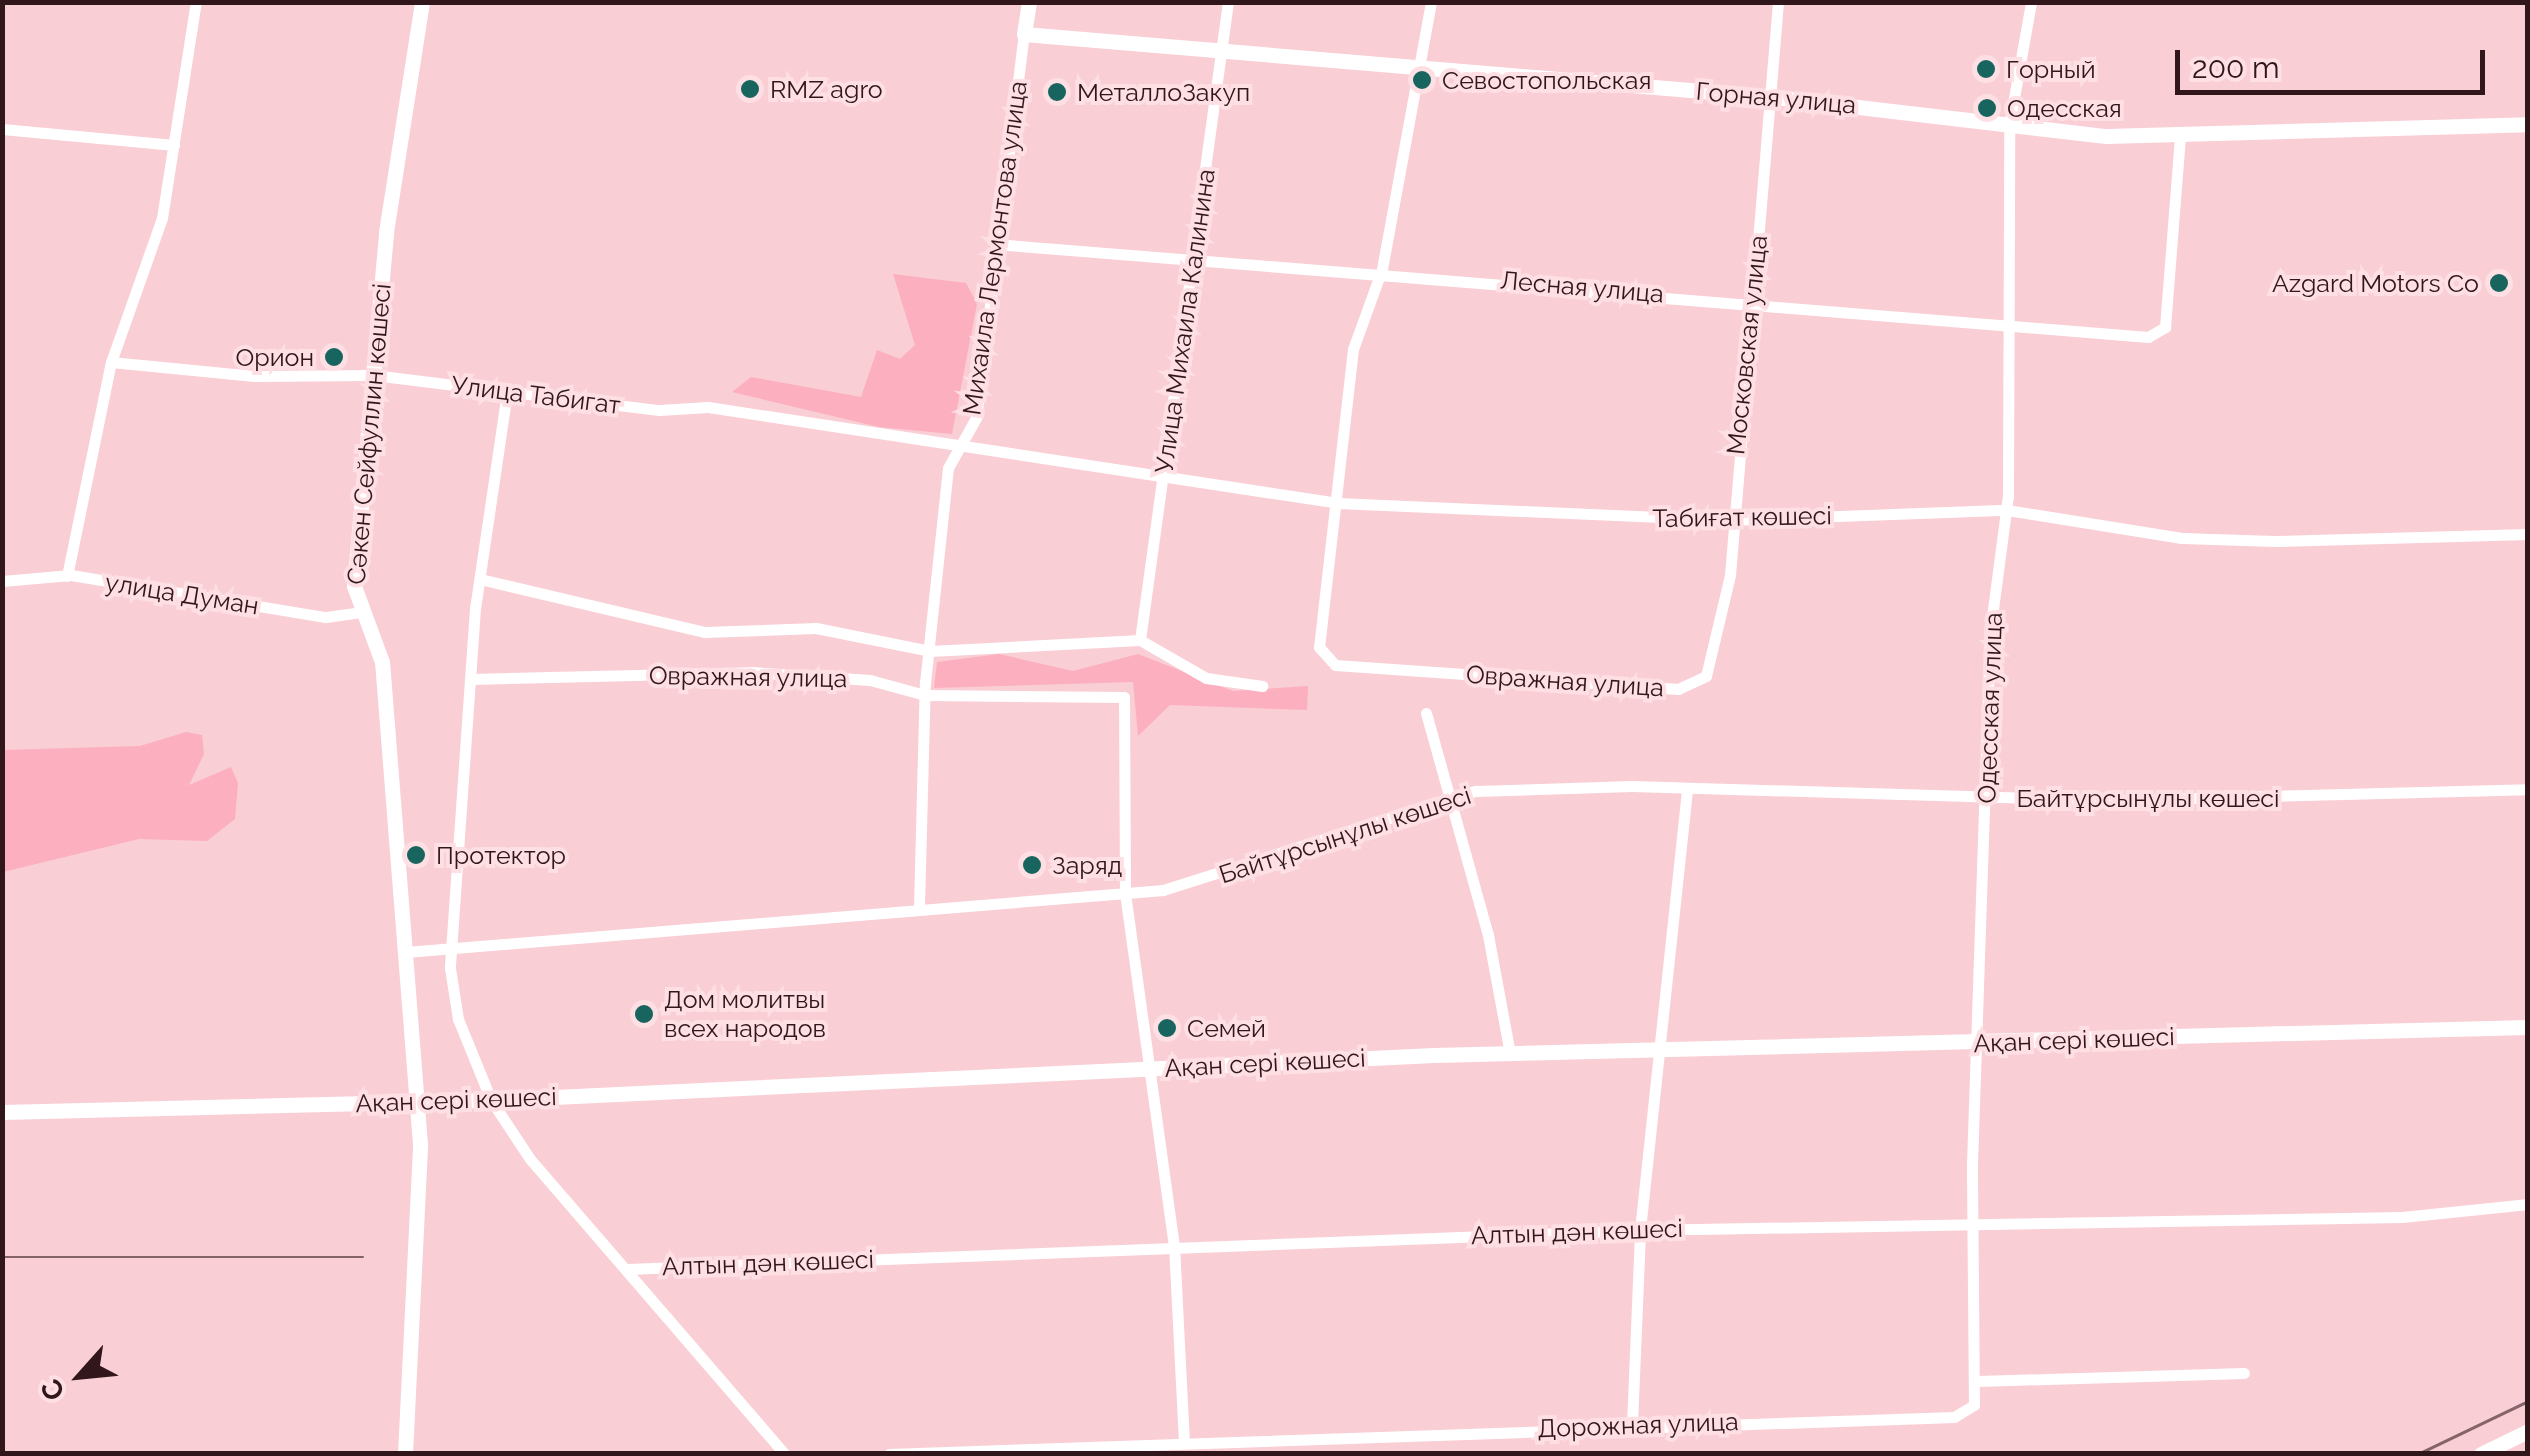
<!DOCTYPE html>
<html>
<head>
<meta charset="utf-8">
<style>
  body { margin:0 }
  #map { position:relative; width:2530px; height:1456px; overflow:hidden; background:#faced5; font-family:Raleway,sans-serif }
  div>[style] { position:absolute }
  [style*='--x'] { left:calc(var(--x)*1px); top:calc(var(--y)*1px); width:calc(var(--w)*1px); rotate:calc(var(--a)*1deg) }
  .green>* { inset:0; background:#fcafbe }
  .street>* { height:11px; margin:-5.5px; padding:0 5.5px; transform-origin:5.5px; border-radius:5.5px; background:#fff }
  .secondary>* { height:15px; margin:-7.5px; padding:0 7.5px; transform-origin:7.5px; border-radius:7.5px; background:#fff }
  .rail>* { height:2.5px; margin:-1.25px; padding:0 1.25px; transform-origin:1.25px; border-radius:1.25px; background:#856469 }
  .dots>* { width:28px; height:28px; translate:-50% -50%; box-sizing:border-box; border:5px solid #fddfe4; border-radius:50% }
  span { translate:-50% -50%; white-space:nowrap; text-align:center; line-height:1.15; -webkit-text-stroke:8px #fddfe4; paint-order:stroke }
  .poi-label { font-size:25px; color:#31171c }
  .left { translate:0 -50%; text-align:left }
  .right { translate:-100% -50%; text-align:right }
  .street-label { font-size:25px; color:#31171c }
  .frame { position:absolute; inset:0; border:5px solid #31171c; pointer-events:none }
  .north { position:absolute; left:30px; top:1326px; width:100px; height:100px; -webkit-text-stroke:8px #fddfe4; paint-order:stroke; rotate:243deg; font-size:28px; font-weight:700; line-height:40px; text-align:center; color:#31171c }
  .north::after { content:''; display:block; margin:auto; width:35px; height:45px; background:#31171c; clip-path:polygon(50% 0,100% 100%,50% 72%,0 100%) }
  .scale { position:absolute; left:2175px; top:50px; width:310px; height:45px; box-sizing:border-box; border:5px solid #31171c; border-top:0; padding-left:12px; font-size:30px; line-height:35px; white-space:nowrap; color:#31171c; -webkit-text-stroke:8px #fddfe4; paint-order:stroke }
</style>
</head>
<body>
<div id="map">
  <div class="green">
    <div style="clip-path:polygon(893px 274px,966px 283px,977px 304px,952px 434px,879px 427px,732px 392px,751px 377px,861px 397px,877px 350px,900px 359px,915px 345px)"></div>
    <div style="clip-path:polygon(999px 654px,1073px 671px,1138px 654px,1233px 691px,1308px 686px,1307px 710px,1170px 705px,1138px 736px,1133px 682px,934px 688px,937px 662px)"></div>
    <div style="clip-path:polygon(186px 732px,202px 735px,204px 754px,189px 785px,231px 767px,238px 783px,235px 819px,207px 841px,139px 839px,3px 872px,3px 750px,140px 746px)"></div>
  </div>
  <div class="street">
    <div style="--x:1431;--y:2;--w:271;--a:100.4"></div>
    <div style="--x:1382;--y:269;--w:85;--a:109.9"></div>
    <div style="--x:1353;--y:349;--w:300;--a:96.5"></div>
    <div style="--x:1319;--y:647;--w:24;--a:48"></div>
    <div style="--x:1335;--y:665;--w:344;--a:4"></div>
    <div style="--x:1678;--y:689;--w:31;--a:-25"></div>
    <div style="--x:1706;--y:676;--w:104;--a:-76.6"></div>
    <div style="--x:1730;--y:575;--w:575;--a:-85.21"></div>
    <div style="--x:2;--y:129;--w:173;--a:5.3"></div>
    <div style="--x:995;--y:244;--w:1157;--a:4.61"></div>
    <div style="--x:2148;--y:337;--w:20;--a:-30"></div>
    <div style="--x:2165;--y:327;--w:191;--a:-85.5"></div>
    <div style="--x:111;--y:362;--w:144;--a:5.6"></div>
    <div style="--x:254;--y:376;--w:119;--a:-0.5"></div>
    <div style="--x:373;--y:375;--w:288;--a:7"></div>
    <div style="--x:659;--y:410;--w:49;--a:-3.5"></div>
    <div style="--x:708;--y:407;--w:637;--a:8.66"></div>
    <div style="--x:1338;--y:503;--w:392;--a:2.5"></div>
    <div style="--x:1730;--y:520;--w:277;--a:-2.1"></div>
    <div style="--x:2007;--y:510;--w:177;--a:9.1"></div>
    <div style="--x:2182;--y:538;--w:93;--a:1.8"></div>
    <div style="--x:2275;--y:541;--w:253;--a:-1.6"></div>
    <div style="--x:507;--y:392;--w:218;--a:98.4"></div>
    <div style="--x:475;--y:608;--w:361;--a:94"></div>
    <div style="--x:450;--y:968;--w:52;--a:81.1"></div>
    <div style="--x:458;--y:1019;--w:87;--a:67.8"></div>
    <div style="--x:491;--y:1100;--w:71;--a:56.5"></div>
    <div style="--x:530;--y:1159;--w:390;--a:49.2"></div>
    <div style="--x:67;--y:576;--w:218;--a:-78.4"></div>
    <div style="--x:111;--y:362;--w:153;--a:-70.5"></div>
    <div style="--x:162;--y:218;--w:219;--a:-81.1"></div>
    <div style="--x:480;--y:579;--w:230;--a:13.3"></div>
    <div style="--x:704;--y:632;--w:112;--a:-2"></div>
    <div style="--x:816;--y:628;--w:116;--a:11.4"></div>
    <div style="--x:930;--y:651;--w:210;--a:-3"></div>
    <div style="--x:1140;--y:640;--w:76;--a:29.9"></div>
    <div style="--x:1206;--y:678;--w:57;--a:8.1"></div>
    <div style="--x:2;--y:581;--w:69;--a:-5"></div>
    <div style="--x:71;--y:575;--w:258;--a:9.4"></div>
    <div style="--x:326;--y:617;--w:35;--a:-8"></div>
    <div style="--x:1140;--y:640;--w:644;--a:-82.15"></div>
    <div style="--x:471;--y:679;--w:281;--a:-1.4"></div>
    <div style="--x:752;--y:672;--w:118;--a:3.9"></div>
    <div style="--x:870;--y:680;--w:57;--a:15.3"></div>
    <div style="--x:925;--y:695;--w:199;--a:0.6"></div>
    <div style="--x:1124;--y:697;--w:196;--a:89.7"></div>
    <div style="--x:1125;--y:893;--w:355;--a:82.1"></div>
    <div style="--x:1174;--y:1245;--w:198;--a:87.1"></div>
    <div style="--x:1426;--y:713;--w:230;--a:74.4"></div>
    <div style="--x:1488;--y:935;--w:121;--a:79.5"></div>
    <div style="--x:919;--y:906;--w:223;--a:-88.5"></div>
    <div style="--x:925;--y:683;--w:216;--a:-83.9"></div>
    <div style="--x:948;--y:468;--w:57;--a:-60.8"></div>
    <div style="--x:976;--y:418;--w:387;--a:-82.9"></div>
    <div style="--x:406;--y:952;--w:760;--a:-4.68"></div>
    <div style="--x:1163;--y:890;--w:328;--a:-17.6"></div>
    <div style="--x:1476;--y:791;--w:156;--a:-1.8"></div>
    <div style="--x:1632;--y:786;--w:486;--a:1.7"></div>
    <div style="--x:2118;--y:800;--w:410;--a:-1.5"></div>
    <div style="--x:627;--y:1269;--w:1014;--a:-2.2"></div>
    <div style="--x:1640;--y:1230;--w:762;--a:-0.98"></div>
    <div style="--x:2402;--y:1217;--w:127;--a:-5.9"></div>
    <div style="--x:1977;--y:1381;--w:267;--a:-1.7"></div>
    <div style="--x:1632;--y:1424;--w:194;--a:-87.6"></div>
    <div style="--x:1640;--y:1230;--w:441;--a:-83.9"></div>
    <div style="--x:889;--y:1454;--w:1066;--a:-1.99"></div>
    <div style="--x:1954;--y:1417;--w:23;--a:-31"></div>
    <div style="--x:1974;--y:1405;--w:241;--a:-90.5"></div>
    <div style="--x:1972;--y:1164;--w:532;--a:-88.06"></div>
    <div style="--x:1990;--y:632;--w:137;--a:-82.5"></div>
    <div style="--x:2008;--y:496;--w:370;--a:-89.8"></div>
    <div style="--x:2009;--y:126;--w:126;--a:-79.9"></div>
  </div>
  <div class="secondary">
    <div style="--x:1029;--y:2;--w:32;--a:99"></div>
    <div style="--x:1024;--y:34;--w:752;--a:4.81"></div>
    <div style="--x:1773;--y:97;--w:335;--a:6.7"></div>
    <div style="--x:2106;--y:136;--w:422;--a:-1.6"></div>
    <div style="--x:2;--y:1112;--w:489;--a:-1.4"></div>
    <div style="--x:491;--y:1100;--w:944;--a:-2.73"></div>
    <div style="--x:1434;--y:1055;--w:1094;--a:-1.47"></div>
    <div style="--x:405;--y:1454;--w:310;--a:-87.2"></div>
    <div style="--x:420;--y:1144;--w:483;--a:-94.5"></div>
    <div style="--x:382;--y:662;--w:81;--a:-110.2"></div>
    <div style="--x:354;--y:586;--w:355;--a:-84.8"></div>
    <div style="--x:386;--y:232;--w:233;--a:-81.1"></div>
    <div style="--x:2481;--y:1454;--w:52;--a:-26.1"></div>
  </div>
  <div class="rail">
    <div style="--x:2;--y:1257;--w:361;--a:0"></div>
    <div style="--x:2418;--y:1454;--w:122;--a:-25.7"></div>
  </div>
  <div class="dots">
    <div style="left:1986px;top:69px;background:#18645e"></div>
    <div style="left:1422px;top:80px;background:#18645e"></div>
    <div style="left:750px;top:89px;background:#18645e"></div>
    <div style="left:1057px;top:92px;background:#18645e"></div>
    <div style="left:1987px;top:108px;background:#18645e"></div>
    <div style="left:2499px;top:283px;background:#18645e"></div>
    <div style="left:334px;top:357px;background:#18645e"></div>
    <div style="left:416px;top:855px;background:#18645e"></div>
    <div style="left:1032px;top:865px;background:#18645e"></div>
    <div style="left:644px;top:1014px;background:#18645e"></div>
    <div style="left:1167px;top:1028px;background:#18645e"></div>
  </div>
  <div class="poi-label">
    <span class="left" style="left:2006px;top:69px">Горный</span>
    <span class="left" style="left:1442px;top:80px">Севостопольская</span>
    <span class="left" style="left:770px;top:89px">RMZ agro</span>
    <span class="left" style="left:1077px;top:92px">МеталлоЗакуп</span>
    <span class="left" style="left:2007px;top:108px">Одесская</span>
    <span class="right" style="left:2479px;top:283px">Azgard Motors Co</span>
    <span class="right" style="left:314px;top:357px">Орион</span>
    <span class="left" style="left:436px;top:855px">Протектор</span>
    <span class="left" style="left:1052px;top:865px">Заряд</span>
    <span class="left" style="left:664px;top:1014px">Дом молитвы<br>всех народов</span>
    <span class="left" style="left:1187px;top:1028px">Семей</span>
  </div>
  <div class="street-label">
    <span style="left:1776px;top:98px;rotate:5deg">Горная улица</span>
    <span style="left:995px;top:248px;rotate:-82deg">Михаила Лермонтова улица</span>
    <span style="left:1582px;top:287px;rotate:5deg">Лесная улица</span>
    <span style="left:1185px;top:321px;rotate:-82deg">Улица Михаила Калинина</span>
    <span style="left:1747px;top:345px;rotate:-84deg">Московская улица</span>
    <span style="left:536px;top:395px;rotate:7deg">Улица Табигат</span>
    <span style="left:369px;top:434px;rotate:-85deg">Сәкен Сейфуллин көшесі</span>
    <span style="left:1742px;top:517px;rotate:-1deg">Табиғат көшесі</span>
    <span style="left:182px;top:594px;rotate:9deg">улица Думан</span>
    <span style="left:748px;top:677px;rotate:1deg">Овражная улица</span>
    <span style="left:1565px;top:681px;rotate:4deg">Овражная улица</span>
    <span style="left:1990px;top:708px;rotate:-88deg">Одесская улица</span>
    <span style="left:2148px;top:798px">Байтұрсынұлы көшесі</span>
    <span style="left:1345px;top:835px;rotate:-18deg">Байтұрсынұлы көшесі</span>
    <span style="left:2074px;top:1040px;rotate:-2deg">Ақан сері көшесі</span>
    <span style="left:1265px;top:1063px;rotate:-3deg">Ақан сері көшесі</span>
    <span style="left:456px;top:1100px;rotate:-2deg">Ақан сері көшесі</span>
    <span style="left:1577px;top:1232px;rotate:-2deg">Алтын дән көшесі</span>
    <span style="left:768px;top:1263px;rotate:-2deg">Алтын дән көшесі</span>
    <span style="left:1638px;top:1425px;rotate:-2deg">Дорожная улица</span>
  </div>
  <div class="frame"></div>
  <div class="north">С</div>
  <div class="scale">200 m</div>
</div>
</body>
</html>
